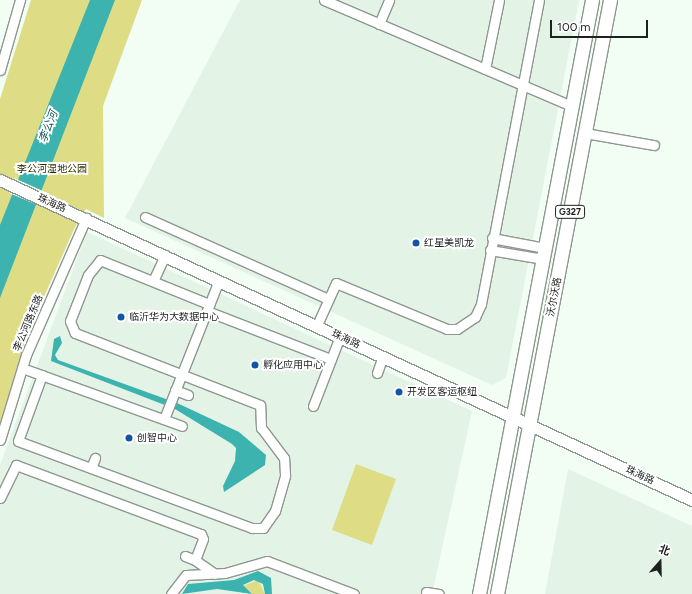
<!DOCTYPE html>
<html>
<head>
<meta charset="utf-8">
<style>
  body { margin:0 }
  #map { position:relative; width:692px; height:594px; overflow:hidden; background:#f2fdf4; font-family:Figtree,"Noto Sans SC",sans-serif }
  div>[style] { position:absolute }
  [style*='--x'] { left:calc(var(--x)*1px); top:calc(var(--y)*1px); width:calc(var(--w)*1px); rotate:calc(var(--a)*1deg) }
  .built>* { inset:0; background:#e3f4e6 }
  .green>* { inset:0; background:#dedd86 }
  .water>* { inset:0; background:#3db3b0 }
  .pier>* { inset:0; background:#f2fdf4 }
  .roads { filter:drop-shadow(1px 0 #8e9790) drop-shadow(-1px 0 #8e9790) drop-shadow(0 1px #8e9790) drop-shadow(0 -1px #8e9790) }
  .minor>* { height:9px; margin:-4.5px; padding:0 4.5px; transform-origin:4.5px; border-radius:4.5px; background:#fff }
  .major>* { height:11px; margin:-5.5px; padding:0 5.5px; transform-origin:5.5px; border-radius:5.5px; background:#fff }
  .highway>* { height:13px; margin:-6.5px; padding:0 6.5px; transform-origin:6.5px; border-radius:6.5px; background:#fff }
  .dots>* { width:11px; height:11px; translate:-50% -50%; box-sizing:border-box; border:2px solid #fff; border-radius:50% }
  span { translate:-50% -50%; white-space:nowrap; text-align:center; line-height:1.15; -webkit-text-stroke:4px #fff; paint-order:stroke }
  .shield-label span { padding:1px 3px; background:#fff; border:1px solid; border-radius:3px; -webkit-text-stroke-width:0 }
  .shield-label { font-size:9px; color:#1e221f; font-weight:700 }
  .park-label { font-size:10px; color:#302f01 }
  .street-label { font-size:10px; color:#1e221f }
  .poi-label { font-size:10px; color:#1e221f }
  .left { translate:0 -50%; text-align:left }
  .water-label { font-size:11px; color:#105452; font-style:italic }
  .north { position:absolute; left:640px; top:542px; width:40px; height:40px; -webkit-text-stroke:3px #fff; paint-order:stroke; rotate:20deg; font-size:11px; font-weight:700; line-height:16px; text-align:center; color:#1e221f }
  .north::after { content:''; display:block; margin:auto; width:14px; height:18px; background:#1e221f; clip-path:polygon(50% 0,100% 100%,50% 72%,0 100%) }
  .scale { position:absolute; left:550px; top:20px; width:98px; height:18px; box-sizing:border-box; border:2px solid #1e221f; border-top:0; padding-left:5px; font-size:12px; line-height:14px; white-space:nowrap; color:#1e221f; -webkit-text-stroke:3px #fff; paint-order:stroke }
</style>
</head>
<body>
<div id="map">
  <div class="built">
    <div style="clip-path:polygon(240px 0,579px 0,506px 378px,492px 385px,125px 218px)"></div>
    <div style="clip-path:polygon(87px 232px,472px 411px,432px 594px,0 594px,0 465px)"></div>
    <div style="clip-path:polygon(568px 469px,692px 526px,692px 594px,545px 594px)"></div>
  </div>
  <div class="green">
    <div style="clip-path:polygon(31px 0,142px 0,103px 106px,104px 218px,86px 209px,75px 227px,27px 335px,0 423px,0 99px)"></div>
    <div style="clip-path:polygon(356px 464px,396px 479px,372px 545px,332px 530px)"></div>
    <div style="clip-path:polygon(258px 580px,265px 594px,252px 594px,243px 586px)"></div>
  </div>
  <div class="water">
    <div style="clip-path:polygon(90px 0,115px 0,0 298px,0 225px)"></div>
    <div style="clip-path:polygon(60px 336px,62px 343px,55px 355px,58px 360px,177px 403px,239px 432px,266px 455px,265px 465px,224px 492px,223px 486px,235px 461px,236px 448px,232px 444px,175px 409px,51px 361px,54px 339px)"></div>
    <div style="clip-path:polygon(258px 571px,271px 578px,272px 594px,265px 594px,263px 584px,254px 580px,243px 585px,252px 594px,217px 589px,182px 594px,188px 584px,234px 580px)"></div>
  </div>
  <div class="pier">
    <div style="clip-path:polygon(14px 178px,45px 192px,40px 206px,9px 193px)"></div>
  </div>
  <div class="roads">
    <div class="minor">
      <div style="--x:324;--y:0;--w:269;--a:23.2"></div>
      <div style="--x:379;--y:24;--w:26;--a:-67"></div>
      <div style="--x:485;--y:69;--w:70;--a:-78.5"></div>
      <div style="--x:0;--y:70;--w:73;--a:-74.1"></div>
      <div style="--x:585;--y:133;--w:70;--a:9.9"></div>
      <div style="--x:145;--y:217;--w:201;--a:24.1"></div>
      <div style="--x:492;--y:238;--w:54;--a:10.7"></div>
      <div style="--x:490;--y:250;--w:54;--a:9.6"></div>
      <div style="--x:153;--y:281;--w:29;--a:-65"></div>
      <div style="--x:207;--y:311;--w:133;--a:21.2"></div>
      <div style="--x:317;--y:325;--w:46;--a:-65.7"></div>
      <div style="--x:336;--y:283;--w:120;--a:22.5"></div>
      <div style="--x:447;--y:329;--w:10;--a:0"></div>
      <div style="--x:457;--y:329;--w:22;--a:-34"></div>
      <div style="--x:475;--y:317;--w:14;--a:-65"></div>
      <div style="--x:481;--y:304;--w:309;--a:-79.2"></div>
      <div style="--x:22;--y:368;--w:170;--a:19.9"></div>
      <div style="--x:377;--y:373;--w:18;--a:-71"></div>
      <div style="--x:42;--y:375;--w:70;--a:110"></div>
      <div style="--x:18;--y:441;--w:250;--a:20.4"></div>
      <div style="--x:252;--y:528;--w:11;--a:0"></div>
      <div style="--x:263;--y:528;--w:21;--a:-55"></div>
      <div style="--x:275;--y:511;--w:37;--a:-74"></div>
      <div style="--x:285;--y:475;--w:17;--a:-93"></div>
      <div style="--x:284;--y:458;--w:38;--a:-127"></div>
      <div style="--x:261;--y:428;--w:23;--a:-92"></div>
      <div style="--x:260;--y:405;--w:199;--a:-158.7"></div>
      <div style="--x:75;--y:333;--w:13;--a:-113"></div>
      <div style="--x:70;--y:321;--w:49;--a:-68.6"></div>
      <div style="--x:88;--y:275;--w:19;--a:-51"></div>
      <div style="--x:100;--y:260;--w:118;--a:22"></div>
      <div style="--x:175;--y:390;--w:14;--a:21"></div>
      <div style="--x:313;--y:406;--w:75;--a:-68.9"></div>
      <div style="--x:164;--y:419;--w:149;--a:-68.4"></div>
      <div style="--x:0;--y:440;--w:89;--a:-73"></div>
      <div style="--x:26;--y:355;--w:150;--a:-66.3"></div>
      <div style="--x:91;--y:468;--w:11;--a:-68"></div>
      <div style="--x:0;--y:498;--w:37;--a:-64"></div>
      <div style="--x:16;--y:465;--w:197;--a:20.5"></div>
      <div style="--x:201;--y:534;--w:5;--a:68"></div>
      <div style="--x:203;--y:539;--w:22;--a:111"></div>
      <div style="--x:195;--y:560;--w:24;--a:35"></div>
      <div style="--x:185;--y:556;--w:11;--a:22"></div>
      <div style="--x:426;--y:592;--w:13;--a:9"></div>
      <div style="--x:171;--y:594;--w:24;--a:-52"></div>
      <div style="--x:186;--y:575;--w:39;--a:-3"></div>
      <div style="--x:225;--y:573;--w:44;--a:-15.9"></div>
      <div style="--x:267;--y:561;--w:93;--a:20.8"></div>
    </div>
    <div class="major">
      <div style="--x:0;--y:180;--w:762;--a:24.82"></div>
    </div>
    <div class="highway">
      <div style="--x:479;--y:594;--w:605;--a:-79.23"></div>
      <div style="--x:497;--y:594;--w:605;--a:-79.23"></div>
    </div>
  </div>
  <div class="dots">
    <div style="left:416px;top:243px;background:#1255a5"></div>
    <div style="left:121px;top:317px;background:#1255a5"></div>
    <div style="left:255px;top:365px;background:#1255a5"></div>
    <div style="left:399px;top:392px;background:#1255a5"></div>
    <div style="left:129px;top:438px;background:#1255a5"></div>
  </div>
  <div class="shield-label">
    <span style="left:570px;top:212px">G327</span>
  </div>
  <div class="park-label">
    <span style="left:52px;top:169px">李公河湿地公园</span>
  </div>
  <div class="street-label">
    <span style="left:52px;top:203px;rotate:24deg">珠海路</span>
    <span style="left:554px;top:297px;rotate:-79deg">沃尔沃路</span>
    <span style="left:28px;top:323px;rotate:-67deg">李公河路东路</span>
    <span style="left:346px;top:339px;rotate:25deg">珠海路</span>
    <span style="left:640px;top:475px;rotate:25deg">珠海路</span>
  </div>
  <div class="poi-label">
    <span class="left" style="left:424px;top:243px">红星美凯龙</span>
    <span class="left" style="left:129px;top:317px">临沂华为大数据中心</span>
    <span class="left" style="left:263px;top:365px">孵化应用中心</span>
    <span class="left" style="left:407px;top:392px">开发区客运枢纽</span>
    <span class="left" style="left:137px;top:438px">创智中心</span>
  </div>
  <div class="water-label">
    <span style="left:49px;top:127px;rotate:-69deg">李公河</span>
  </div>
  <div class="north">北</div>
  <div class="scale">100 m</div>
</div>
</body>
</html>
